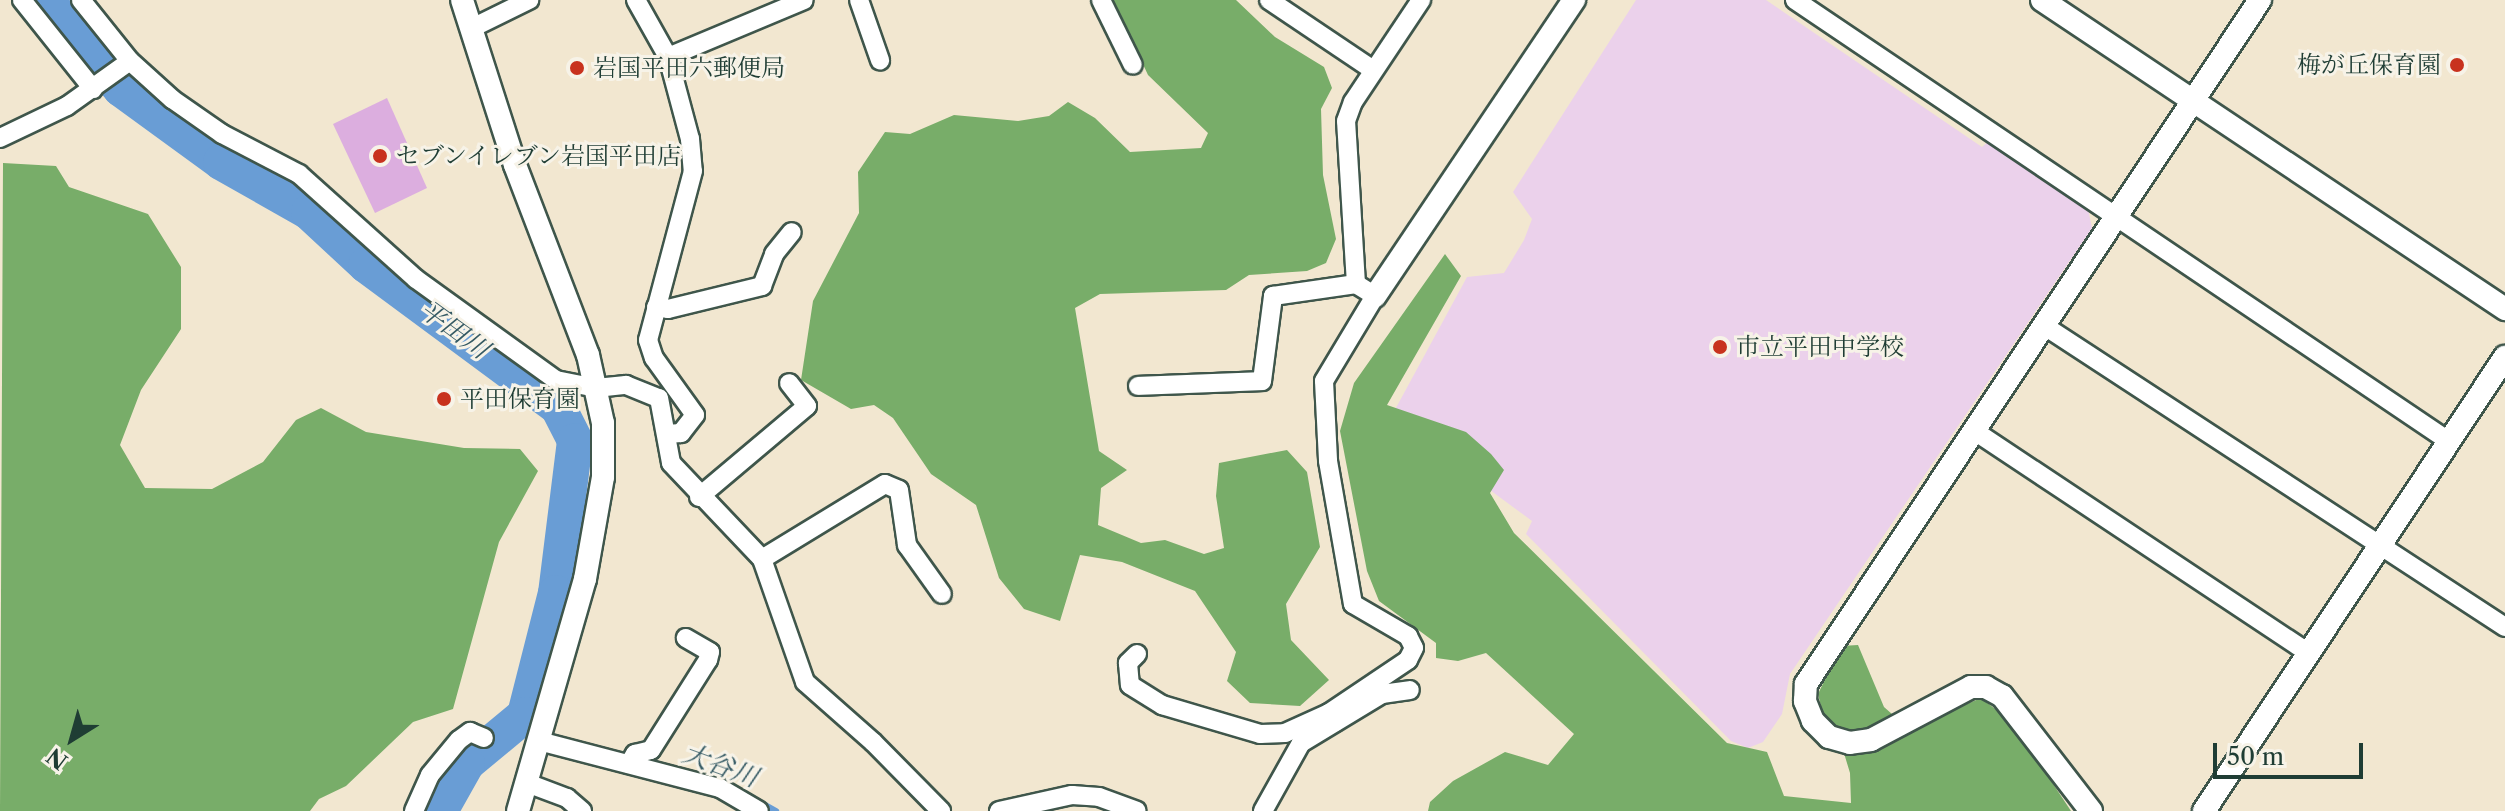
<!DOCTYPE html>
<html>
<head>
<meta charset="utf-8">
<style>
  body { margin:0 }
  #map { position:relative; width:2505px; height:811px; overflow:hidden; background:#f2e7d0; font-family:"Libre Caslon Text","Noto Serif JP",serif }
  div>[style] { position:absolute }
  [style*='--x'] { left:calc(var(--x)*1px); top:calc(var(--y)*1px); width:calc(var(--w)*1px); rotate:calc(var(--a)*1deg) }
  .built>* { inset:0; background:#ebd1eb }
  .forest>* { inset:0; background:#78ad69 }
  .stream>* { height:6px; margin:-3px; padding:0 3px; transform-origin:3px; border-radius:3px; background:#699dd5 }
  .river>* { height:36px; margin:-18px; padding:0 18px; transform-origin:18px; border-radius:18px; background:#699dd5 }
  .building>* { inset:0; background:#dcaedf }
  .roads { filter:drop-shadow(2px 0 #3f564b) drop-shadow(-2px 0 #3f564b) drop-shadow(0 2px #3f564b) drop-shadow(0 -2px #3f564b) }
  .minor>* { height:18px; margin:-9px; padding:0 9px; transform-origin:9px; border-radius:9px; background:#fff }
  .tertiary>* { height:22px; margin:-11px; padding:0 11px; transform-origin:11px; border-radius:11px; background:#fff }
  .dots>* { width:22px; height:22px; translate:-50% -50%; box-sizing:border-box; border:4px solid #f7f3e8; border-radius:50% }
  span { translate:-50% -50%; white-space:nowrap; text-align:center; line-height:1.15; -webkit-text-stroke:6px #f7f3e8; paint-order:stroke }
  .poi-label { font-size:24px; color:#1f3d34 }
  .right { translate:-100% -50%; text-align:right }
  .left { translate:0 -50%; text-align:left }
  .water-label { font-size:26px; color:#355a64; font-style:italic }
  .north { position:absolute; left:32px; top:699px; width:80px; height:80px; -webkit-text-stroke:6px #f7f3e8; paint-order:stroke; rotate:217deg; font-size:22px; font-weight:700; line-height:32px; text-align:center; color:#1f3d34 }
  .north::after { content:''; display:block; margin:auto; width:28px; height:36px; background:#1f3d34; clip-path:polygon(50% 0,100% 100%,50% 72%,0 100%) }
  .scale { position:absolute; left:2213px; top:743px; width:150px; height:36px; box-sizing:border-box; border:4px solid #1f3d34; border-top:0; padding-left:10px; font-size:24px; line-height:28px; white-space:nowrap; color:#1f3d34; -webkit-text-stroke:6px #f7f3e8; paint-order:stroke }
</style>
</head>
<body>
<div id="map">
  <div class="built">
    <div style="clip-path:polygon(1636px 0,1766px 0,1982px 147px,1989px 141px,2088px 209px,2092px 228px,1790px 674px,1782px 714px,1763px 742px,1748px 748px,1731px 741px,1526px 534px,1532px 521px,1391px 417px,1467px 277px,1504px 273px,1524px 240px,1532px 219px,1513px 192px)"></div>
  </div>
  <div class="forest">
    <div style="clip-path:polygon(1113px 0,1236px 0,1275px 37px,1324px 67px,1332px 88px,1321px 109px,1323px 175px,1336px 239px,1326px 263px,1307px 271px,1249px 275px,1226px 290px,1100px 294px,1075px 308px,1099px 451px,1127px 470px,1101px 488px,1098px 525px,1141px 543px,1165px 540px,1204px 554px,1224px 548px,1216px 496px,1219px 463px,1287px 450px,1307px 472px,1320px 547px,1286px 604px,1291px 640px,1329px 680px,1300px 706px,1250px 703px,1227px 681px,1236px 652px,1195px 591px,1122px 562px,1080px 555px,1060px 621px,1024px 609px,999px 578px,976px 505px,931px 474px,893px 418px,874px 405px,851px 409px,801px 380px,813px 301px,859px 213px,858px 172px,885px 132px,910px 134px,954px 115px,1018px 121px,1049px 116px,1068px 102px,1095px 118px,1130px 152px,1201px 148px,1208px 133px,1148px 75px)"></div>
    <div style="clip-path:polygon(3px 163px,56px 166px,69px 187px,148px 214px,181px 267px,181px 329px,141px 390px,120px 445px,145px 488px,212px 489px,263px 462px,296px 420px,321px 408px,366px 432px,464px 448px,520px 449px,538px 471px,499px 542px,453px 709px,413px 722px,346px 786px,319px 799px,310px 811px,0 811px)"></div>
    <div style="clip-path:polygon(1445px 254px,1461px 276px,1387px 405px,1466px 432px,1491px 454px,1504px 470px,1490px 493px,1514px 533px,1727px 743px,1767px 752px,1784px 796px,1851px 803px,1850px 773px,1837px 730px,1823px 715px,1818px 694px,1841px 646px,1858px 645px,1884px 707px,1909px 729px,1981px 698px,2012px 722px,2071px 811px,1428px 811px,1430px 802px,1453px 781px,1505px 752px,1548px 765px,1574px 734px,1486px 653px,1458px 661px,1436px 658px,1436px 643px,1379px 601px,1367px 571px,1340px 431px,1354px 383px)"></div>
  </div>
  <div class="stream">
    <div style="--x:730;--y:785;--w:53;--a:29.5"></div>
  </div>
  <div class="river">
    <div style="--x:46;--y:0;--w:116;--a:49.9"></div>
    <div style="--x:121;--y:89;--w:124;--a:36.1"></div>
    <div style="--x:221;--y:162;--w:101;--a:29.6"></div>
    <div style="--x:309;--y:212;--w:78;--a:42.9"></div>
    <div style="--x:366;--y:265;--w:239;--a:36.5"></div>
    <div style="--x:558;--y:407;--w:38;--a:63"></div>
    <div style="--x:575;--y:441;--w:153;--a:97.1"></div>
    <div style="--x:556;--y:593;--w:126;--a:104.3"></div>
    <div style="--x:525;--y:715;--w:75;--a:140.4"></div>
    <div style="--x:467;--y:763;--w:55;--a:119.4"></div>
  </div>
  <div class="building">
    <div style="clip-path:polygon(387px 98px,427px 188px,375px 213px,333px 124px)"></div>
  </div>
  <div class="roads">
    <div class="minor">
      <div style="--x:22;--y:0;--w:114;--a:51.4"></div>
      <div style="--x:81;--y:0;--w:78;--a:51.2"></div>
      <div style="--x:130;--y:61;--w:57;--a:42.1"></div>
      <div style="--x:172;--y:99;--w:61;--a:35"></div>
      <div style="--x:222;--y:134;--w:87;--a:27.5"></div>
      <div style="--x:299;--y:174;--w:157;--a:41.9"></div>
      <div style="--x:416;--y:279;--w:173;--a:35.8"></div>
      <div style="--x:556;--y:380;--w:41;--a:11.3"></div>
      <div style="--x:596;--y:388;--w:30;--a:-6"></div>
      <div style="--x:626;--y:385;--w:35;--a:22"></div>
      <div style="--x:659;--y:398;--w:66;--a:79.5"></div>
      <div style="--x:671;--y:463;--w:132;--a:46.5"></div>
      <div style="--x:762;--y:559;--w:130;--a:70.7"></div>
      <div style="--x:805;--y:682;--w:91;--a:41.4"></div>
      <div style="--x:873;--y:742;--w:97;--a:45.4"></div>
      <div style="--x:636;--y:0;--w:65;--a:60.7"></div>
      <div style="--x:668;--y:57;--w:85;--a:75"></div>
      <div style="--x:690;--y:139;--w:32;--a:85"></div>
      <div style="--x:693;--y:171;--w:175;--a:104.9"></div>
      <div style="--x:648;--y:340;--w:19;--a:72"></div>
      <div style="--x:654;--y:358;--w:70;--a:54.3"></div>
      <div style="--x:695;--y:415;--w:23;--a:128"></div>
      <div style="--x:681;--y:433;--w:14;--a:176"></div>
      <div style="--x:859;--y:0;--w:64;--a:70.7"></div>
      <div style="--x:1101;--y:0;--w:72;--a:63.8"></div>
      <div style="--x:1269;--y:0;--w:125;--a:33.9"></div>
      <div style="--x:1795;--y:0;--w:790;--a:34.01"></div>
      <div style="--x:472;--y:28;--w:64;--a:-26.2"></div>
      <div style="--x:668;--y:57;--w:147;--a:-22.7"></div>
      <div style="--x:0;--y:138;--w:74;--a:-25.5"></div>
      <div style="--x:67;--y:106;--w:77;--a:-35.5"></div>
      <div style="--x:1356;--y:284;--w:163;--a:-93.5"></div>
      <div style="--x:1346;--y:121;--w:20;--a:-70"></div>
      <div style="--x:1353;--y:102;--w:123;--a:-56.3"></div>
      <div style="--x:656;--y:307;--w:12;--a:9"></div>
      <div style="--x:668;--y:309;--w:97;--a:-13.7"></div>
      <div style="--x:762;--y:286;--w:34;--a:-69"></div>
      <div style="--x:774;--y:254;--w:28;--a:-51"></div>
      <div style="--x:2043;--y:325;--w:552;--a:33.17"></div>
      <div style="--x:1138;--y:386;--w:124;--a:-2.3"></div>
      <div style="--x:1262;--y:381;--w:86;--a:-82.6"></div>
      <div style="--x:1273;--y:296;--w:84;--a:-8.2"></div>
      <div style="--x:1356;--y:284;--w:22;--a:32"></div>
      <div style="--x:1375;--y:296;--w:99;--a:121"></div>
      <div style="--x:1324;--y:381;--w:80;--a:87.1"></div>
      <div style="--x:1328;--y:461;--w:145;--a:80.1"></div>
      <div style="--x:1353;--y:604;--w:64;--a:30.2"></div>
      <div style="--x:1408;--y:636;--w:13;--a:63"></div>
      <div style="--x:1414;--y:648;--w:13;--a:117"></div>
      <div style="--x:1408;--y:660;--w:95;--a:146.1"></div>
      <div style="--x:1973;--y:430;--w:403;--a:33.6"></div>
      <div style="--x:699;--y:497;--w:141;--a:-40.1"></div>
      <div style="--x:807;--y:406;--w:29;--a:-128"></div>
      <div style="--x:762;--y:559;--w:144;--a:-31.4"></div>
      <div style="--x:885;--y:484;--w:15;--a:23"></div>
      <div style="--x:899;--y:490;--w:56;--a:81.7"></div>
      <div style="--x:907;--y:545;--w:60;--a:54.5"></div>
      <div style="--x:1137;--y:654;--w:13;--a:135"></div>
      <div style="--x:1128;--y:663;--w:22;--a:85"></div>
      <div style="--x:1130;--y:685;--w:38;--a:32"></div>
      <div style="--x:1162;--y:705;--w:102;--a:16.5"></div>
      <div style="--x:1260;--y:734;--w:25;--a:-2"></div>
      <div style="--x:1285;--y:733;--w:48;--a:-24.4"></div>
      <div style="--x:1329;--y:713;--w:11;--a:56"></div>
      <div style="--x:539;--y:741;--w:187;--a:14.6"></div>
      <div style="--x:720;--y:788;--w:45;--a:30.5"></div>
      <div style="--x:629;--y:764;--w:12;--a:-59"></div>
      <div style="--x:635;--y:754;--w:16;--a:-14"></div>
      <div style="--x:651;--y:750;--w:107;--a:-57.7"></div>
      <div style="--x:708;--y:660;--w:8;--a:-76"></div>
      <div style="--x:710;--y:652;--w:28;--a:-150"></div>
      <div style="--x:527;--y:783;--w:43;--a:20.6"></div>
      <div style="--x:567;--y:798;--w:20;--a:41"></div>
      <div style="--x:414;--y:811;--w:39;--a:-66"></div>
      <div style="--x:430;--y:775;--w:45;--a:-50.4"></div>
      <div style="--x:459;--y:740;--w:14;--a:-36"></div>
      <div style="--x:470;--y:732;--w:15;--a:23"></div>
      <div style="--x:999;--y:811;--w:75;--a:-12.4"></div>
      <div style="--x:1072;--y:795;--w:27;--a:4"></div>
      <div style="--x:1099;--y:797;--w:40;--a:20.2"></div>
      <div style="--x:1263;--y:811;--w:78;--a:-60.8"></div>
      <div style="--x:1301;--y:743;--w:95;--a:-31.2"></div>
      <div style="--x:1382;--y:694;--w:28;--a:-8"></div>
    </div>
    <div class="tertiary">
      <div style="--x:462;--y:0;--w:173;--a:72.2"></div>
      <div style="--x:515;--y:165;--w:204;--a:69"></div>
      <div style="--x:588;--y:355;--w:70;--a:77.6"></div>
      <div style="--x:603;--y:423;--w:54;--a:90"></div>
      <div style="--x:603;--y:477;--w:104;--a:100"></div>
      <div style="--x:585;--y:579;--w:241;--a:106.1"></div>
      <div style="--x:2042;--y:0;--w:557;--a:33.72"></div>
      <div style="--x:1375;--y:296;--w:357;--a:-56.1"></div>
      <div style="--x:2091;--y:811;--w:145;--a:-127.7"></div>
      <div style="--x:2002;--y:696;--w:18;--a:-151"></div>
      <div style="--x:1986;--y:687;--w:15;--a:180"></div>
      <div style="--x:1971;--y:687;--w:113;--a:152.1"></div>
      <div style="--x:1871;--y:740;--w:21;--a:172"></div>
      <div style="--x:1850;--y:743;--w:22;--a:-164"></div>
      <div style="--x:1829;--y:737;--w:23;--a:-135"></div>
      <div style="--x:1813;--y:721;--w:22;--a:-112"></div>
      <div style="--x:1805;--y:701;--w:17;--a:-87"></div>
      <div style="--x:1806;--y:684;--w:821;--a:-56.43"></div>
      <div style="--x:2204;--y:811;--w:545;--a:-56.46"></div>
    </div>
  </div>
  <div class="dots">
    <div style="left:2457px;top:65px;background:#c8321e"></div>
    <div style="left:577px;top:68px;background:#c8321e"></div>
    <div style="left:380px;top:156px;background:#c8321e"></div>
    <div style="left:1720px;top:347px;background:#c8321e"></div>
    <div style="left:444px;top:399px;background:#c8321e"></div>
  </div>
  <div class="poi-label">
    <span class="right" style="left:2441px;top:65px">梅が丘保育園</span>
    <span class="left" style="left:593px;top:68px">岩国平田六郵便局</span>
    <span class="left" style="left:396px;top:156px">セブンイレブン岩国平田店</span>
    <span class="left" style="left:1736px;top:347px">市立平田中学校</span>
    <span class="left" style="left:460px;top:399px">平田保育園</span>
  </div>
  <div class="water-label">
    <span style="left:454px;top:330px;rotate:36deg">平田川</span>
    <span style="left:720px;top:766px;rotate:20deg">大谷川</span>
  </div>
  <div class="north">N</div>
  <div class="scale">50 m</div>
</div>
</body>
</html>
